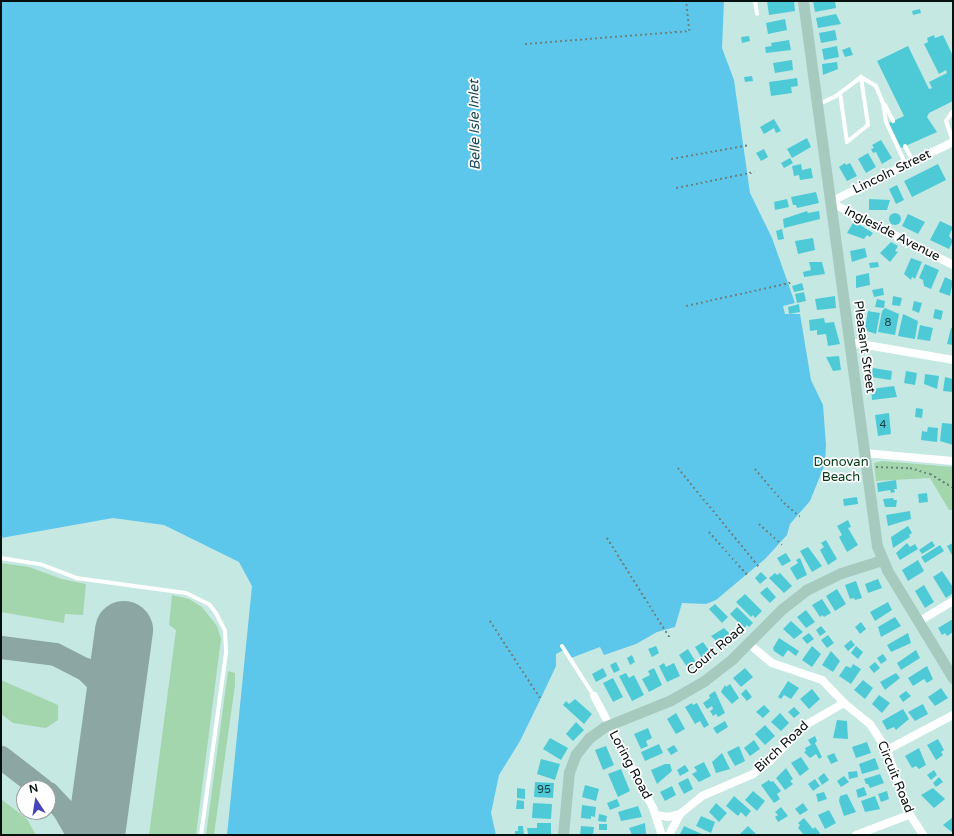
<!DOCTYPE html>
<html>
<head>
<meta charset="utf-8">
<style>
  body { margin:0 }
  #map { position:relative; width:954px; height:836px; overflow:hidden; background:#c6e8e3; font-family:"Varela Round",sans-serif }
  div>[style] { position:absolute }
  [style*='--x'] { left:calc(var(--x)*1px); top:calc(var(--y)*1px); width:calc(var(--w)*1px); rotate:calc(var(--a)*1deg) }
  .green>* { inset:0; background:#a4d6ad }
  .water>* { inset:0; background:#5cc7ea }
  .taxiway>* { height:23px; margin:-11.5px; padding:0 11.5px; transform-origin:11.5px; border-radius:11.5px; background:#8ca7a3 }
  .runway>* { height:58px; margin:-29px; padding:0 29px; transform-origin:29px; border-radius:29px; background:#8ca7a3 }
  .building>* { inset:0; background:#4ecad7 }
  .round { border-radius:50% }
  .path>* { height:1.5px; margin-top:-0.75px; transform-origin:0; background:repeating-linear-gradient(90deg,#6b837f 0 2px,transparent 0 5px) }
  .lane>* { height:4px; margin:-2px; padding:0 2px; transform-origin:2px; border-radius:2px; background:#fff }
  .street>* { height:8px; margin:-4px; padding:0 4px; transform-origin:4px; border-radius:4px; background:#fff }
  .secondary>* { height:11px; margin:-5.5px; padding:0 5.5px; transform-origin:5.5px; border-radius:5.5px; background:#a7cabf }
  span { translate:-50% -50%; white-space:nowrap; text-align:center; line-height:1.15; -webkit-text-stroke:3.5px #fff; paint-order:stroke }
  .number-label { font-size:11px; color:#173e41 }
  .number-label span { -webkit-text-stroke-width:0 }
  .street-label { font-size:13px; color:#05100f }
  .park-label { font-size:13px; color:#003915 }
  .water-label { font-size:14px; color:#194857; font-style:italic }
  .frame { position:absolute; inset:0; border:2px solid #05100f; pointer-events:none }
  .north { position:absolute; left:16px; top:780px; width:40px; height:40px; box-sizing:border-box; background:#fff; border:1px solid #9b9f9f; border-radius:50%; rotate:348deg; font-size:11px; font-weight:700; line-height:16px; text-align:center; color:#05100f }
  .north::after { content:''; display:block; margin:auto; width:14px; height:18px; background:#4544ba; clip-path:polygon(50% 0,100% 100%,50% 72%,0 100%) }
</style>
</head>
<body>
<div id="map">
  <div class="green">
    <div style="clip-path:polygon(882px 461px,953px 467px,953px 510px,949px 510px,930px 478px,876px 481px,874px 463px)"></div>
    <div style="clip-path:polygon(1px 563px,29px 567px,62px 579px,86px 584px,83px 615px,65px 614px,64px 623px,1px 612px)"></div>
    <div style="clip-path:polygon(172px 595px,189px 599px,202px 607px,217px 626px,221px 639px,196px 835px,149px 835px,176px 630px,169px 625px)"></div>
    <div style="clip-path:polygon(228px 671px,235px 673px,235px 685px,214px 835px,206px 835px)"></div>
    <div style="clip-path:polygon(1px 680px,58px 705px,58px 720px,46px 728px,13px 723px,1px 714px)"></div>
    <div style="clip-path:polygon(1px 799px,27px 819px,36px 835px,1px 835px)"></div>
  </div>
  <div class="water">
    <div style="clip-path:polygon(1px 1px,724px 1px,722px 48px,734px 80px,750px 193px,772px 238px,795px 303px,783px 306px,785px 314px,800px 314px,811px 380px,823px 405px,826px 445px,825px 464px,810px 501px,790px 524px,787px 535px,765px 559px,716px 600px,706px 604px,682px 603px,675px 627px,657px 632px,636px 644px,604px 655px,600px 647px,571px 658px,566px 649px,556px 654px,556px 666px,541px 698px,520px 741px,499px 775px,491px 813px,496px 835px,227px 835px,252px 586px,239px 562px,164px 525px,113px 518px,1px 538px)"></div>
  </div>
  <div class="taxiway">
    <div style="--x:1;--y:647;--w:54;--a:7.4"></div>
    <div style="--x:55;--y:654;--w:34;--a:27"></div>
    <div style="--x:85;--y:669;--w:18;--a:45"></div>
    <div style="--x:98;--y:682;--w:23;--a:67"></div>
    <div style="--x:107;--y:703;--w:12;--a:76"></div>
    <div style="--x:110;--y:715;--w:29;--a:94"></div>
    <div style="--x:1;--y:757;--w:51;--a:37.8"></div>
    <div style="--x:48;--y:793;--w:22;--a:47"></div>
    <div style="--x:63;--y:809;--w:30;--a:60"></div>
  </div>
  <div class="runway">
    <div style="--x:96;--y:835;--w:207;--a:-82.2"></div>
  </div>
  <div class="building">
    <div style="clip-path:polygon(767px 1px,794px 1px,795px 11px,769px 15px)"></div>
    <div style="clip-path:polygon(813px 1px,835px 1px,836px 8px,815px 12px)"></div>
    <div style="clip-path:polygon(920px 9px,921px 13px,913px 15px,912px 11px)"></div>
    <div style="clip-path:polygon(836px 14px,841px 24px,818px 28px,816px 18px)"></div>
    <div style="clip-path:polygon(785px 19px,787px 30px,768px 34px,766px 23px)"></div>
    <div style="clip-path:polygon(835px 30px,837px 40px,821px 43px,819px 33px)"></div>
    <div style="clip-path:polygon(934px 35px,935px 38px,943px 35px,953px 56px,953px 101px,929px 113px,927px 117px,937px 132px,901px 148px,889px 123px,904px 116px,877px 61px,908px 46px,929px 89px,932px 88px,929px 82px,947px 73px,946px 70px,939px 74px,924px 44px,928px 42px,927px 38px)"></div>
    <div style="clip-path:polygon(749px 36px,750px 41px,742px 43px,741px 37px)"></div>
    <div style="clip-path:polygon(789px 40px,791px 50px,766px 53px,765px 47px,772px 46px,771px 43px)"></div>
    <div style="clip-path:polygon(837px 46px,839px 57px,824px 60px,822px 49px)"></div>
    <div style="clip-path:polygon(850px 47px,853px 55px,845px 57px,842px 50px)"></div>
    <div style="clip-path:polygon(792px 60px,793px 70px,775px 73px,773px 63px)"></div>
    <div style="clip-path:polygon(837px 62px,838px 69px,823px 75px,822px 64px)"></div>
    <div style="clip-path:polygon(752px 76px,753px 81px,745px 82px,744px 77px)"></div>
    <div style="clip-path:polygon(797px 78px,798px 86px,791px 87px,792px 93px,771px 96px,769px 82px)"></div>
    <div style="clip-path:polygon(774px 119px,781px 131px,776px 133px,774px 128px,764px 134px,760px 127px)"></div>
    <div style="clip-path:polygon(807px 138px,811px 147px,792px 158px,787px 149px)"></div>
    <div style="clip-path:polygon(881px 140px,892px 158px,882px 164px,876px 152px,873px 153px,871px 149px,874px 148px,872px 145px)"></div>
    <div style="clip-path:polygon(764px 149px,768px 157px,761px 161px,756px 153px)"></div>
    <div style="clip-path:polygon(868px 153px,876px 167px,866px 173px,858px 159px)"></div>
    <div style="clip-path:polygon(790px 158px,793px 163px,784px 168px,781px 163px)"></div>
    <div style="clip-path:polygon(845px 163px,846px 165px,850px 163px,857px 176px,847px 181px,839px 167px)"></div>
    <div style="clip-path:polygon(801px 164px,802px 170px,811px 168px,813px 178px,800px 180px,799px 175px,794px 176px,792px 166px)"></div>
    <div style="clip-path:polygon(938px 164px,946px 180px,912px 197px,904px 181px)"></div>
    <div style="clip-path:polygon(897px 185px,904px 200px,896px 204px,889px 189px)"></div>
    <div style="clip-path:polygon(816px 192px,819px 203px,797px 208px,796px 205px,793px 205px,791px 197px)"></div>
    <div style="clip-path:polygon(787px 199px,789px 207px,775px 210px,774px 202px)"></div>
    <div style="clip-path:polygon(869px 199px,890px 200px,887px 210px,869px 210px)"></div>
    <div style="clip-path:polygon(807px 211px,808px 213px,819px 211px,820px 219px,784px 228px,783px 219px)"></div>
    <div class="round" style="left:889px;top:213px;width:12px;height:12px"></div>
    <div style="clip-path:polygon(908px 214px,925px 222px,918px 234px,902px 226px)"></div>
    <div style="clip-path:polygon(854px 221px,873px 233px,870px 237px,867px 235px,864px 239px,847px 233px)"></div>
    <div style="clip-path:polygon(940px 221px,953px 227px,949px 236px,953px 241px,949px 249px,930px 240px)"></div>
    <div style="clip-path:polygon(782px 229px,784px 239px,778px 240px,776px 231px)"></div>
    <div style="clip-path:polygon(813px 238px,815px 250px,798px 254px,795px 241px)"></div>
    <div style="clip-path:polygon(891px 242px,898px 246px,895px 251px,898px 252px,890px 262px,880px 253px)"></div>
    <div style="clip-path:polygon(865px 248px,867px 257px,852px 262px,850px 251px)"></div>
    <div style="clip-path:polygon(911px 258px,922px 262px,915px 279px,912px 277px,911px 280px,904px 274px)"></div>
    <div style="clip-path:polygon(809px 262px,822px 262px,825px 274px,804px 277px,803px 272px,811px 270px)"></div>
    <div style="clip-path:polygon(878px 262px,879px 267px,870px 268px,869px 263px)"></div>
    <div style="clip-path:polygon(925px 264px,939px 270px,931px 289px,924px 286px,923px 280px,919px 278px)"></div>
    <div style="clip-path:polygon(869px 273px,870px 285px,856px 288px,856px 276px)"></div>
    <div style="clip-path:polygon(945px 277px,953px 281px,950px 296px,939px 292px)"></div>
    <div style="clip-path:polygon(802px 283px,804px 290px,794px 292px,792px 286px)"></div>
    <div style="clip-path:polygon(883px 288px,884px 295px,874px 297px,872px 290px)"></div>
    <div style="clip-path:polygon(804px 292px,806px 301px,797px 303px,795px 294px)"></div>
    <div style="clip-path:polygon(835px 296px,836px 308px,817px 310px,815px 299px)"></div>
    <div style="clip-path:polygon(893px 296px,902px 298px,900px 306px,892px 305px)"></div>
    <div style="clip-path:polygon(877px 299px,885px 301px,884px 308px,875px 307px)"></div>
    <div style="clip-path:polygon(914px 301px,922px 303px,919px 313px,912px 310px)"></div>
    <div style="clip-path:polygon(799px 304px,800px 312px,789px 314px,788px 307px)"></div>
    <div style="clip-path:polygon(885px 308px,899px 314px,895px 335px,878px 332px,882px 311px)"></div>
    <div style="clip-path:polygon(935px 309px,943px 311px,941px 320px,933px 318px)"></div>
    <div style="clip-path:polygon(868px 311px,880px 313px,876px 334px,861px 329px,862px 322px,866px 322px)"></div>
    <div style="clip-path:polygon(903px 314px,918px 321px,915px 339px,898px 336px)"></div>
    <div style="clip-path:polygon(824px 318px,825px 323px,834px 322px,840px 344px,828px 346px,826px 334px,817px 335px,817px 330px,810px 331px,809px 320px)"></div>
    <div style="clip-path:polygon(920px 325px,933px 328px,930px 341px,917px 339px)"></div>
    <div style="clip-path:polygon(951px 328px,953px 328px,953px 345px,947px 344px)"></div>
    <div style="clip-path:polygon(839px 356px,841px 370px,833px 371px,826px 357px)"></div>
    <div style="clip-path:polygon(873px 368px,892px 371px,891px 380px,871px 377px)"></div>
    <div style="clip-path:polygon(906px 371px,917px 373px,915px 385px,904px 383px)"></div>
    <div style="clip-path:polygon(925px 374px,939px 376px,937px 389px,924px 384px)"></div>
    <div style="clip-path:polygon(945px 377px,953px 379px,953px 392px,943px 391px)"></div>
    <div style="clip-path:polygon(894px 386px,897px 397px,872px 400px,871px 389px)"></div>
    <div style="clip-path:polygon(916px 408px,923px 409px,922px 418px,915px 417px)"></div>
    <div style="clip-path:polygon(889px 413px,891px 434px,878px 436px,875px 415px)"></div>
    <div style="clip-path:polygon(942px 423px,953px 424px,953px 445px,940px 441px)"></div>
    <div style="clip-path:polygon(928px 427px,938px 428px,937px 442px,921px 440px,922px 431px,927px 432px)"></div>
    <div style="clip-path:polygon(896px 480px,897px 489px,894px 489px,895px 492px,891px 493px,890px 490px,878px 492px,877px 483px)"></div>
    <div style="clip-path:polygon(927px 493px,928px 502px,919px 503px,918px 494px)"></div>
    <div style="clip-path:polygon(857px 497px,858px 504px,844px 506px,843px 499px)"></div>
    <div style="clip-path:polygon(893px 498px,894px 500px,897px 500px,896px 507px,885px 507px,883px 499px)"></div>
    <div style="clip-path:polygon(910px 511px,911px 519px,888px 526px,886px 515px)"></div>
    <div style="clip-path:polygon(848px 520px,851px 527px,848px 528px,858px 545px,847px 552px,839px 537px,842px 535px,837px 526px)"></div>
    <div style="clip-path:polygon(908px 526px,912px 533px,909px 535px,910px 537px,893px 548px,891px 537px)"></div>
    <div style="clip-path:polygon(826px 540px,837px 559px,828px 565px,820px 550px,824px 547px,821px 543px)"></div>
    <div style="clip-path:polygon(932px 541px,935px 546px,922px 554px,919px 550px)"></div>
    <div style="clip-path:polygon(907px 543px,910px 547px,915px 544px,918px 549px,900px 560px,896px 553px)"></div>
    <div style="clip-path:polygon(953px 543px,953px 557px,947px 546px)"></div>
    <div style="clip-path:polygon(940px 545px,944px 551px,925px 563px,921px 557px)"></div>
    <div style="clip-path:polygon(808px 547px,822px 566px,812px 572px,800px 551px)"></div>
    <div style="clip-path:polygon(786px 553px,791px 561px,782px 566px,777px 558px)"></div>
    <div style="clip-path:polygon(800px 558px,807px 575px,797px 580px,790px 568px,798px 563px,796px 560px)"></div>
    <div style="clip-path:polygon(918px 560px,924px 571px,908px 581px,902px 570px)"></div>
    <div style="clip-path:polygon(942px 571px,953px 587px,953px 593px,946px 598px,933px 577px)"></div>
    <div style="clip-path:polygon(761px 572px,767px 578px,760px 584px,755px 578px)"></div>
    <div style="clip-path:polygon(775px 573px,777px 575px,780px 573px,792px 586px,784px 593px,769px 578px)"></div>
    <div style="clip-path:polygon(878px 579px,882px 588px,868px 593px,865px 584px)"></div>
    <div style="clip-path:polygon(856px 581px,862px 598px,855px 600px,854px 598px,850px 599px,845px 585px)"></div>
    <div style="clip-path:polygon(924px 585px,934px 602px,925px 608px,915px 591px)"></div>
    <div style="clip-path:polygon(767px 587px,776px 597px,770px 603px,760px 593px)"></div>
    <div style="clip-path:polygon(837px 589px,846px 604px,835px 611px,826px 596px)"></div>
    <div style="clip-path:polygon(745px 594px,762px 611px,755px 618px,753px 615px,751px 617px,736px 602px)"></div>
    <div style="clip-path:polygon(822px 599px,831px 613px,824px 617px,822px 615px,820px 617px,812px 605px)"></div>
    <div style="clip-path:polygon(888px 602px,892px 610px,875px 621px,870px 612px)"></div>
    <div style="clip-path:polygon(715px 604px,728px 617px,722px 623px,709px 609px)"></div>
    <div style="clip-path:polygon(737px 607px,753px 623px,749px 627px,747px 625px,744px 628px,730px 614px)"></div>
    <div style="clip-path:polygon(806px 610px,815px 622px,806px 628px,797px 617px)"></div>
    <div style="clip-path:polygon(895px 617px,901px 626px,881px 637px,878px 627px)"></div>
    <div style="clip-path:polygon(953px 619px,953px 632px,947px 636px,945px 633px,942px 635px,938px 628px)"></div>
    <div style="clip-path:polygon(791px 621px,803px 632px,794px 639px,783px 629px)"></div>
    <div style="clip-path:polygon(861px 622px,866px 629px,860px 634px,855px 627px)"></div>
    <div style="clip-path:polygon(821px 626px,826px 632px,820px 636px,816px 630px)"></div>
    <div style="clip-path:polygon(724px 628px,734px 638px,723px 648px,711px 636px)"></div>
    <div style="clip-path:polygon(809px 633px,814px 639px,807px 644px,802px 638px)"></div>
    <div style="clip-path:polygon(908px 633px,911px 643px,891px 652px,887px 645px)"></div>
    <div style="clip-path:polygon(828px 635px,834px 643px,827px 648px,821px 640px)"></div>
    <div style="clip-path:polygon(779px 638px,799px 651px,796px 656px,788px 650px,783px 657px,774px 651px,773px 648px)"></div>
    <div style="clip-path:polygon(851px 640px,855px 645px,848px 651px,844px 646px)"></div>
    <div style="clip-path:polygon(703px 642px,713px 656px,704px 662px,695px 647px)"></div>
    <div style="clip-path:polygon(656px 646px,659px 653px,652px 657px,648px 649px)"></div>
    <div style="clip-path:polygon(812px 646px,821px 654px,812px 667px,802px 660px)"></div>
    <div style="clip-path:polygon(856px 646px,863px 652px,858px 659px,851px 653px)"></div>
    <div style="clip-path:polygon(688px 649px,697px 664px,689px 670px,679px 655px)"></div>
    <div style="clip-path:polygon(916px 650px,920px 658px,901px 670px,897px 663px)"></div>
    <div style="clip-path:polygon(831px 651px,840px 661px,833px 672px,822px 665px)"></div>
    <div style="clip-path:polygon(883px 654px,887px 660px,881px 664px,877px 658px)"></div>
    <div style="clip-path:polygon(632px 655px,635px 662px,630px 665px,627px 658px)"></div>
    <div style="clip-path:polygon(616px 662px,620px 670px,614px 673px,610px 665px)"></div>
    <div style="clip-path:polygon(875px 662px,880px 668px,874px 673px,869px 667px)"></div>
    <div style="clip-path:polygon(664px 663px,666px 667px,674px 663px,680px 676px,667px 682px,659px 666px)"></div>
    <div style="clip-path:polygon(853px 664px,861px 669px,851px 684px,839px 676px,846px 666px,851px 668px)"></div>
    <div style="clip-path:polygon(927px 666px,933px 679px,927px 683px,924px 679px,913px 686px,908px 678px)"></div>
    <div style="clip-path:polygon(603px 668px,607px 676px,596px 682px,592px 674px)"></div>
    <div style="clip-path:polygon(654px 668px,662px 685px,649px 692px,642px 679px,650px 675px,648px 671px)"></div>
    <div style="clip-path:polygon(745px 668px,753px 677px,741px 687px,733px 678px)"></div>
    <div style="clip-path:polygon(626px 673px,629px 678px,634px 675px,644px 695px,632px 701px,619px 676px)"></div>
    <div style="clip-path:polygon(896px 673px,900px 678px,885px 690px,880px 682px)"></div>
    <div style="clip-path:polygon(613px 678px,623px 697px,613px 702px,603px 683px)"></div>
    <div style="clip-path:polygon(863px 680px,873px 688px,865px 699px,854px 690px)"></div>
    <div style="clip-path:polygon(788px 681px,799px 688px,791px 699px,784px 695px,781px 699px,778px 697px)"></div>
    <div style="clip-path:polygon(730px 684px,739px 698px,732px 704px,721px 692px,725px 685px,726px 687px)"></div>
    <div style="clip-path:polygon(941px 688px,948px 698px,935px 706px,928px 697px)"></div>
    <div style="clip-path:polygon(746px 689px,752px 697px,747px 701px,741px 694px)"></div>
    <div style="clip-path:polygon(812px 689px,820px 699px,809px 709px,800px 699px)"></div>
    <div style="clip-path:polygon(715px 691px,725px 713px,718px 717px,716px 714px,713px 716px,710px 711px,713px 709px,712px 706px,707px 709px,703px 703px,710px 698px,709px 695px)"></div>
    <div style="clip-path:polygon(906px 691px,911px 696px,903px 702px,899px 696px)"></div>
    <div style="clip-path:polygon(879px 695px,890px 703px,882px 713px,872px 704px)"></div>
    <div style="clip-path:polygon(575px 699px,592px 714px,584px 724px,563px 705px,566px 701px,569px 704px)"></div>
    <div style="clip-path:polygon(692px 703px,693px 705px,697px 703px,709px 725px,704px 728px,700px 721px,695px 724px,685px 707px)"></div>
    <div style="clip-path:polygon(923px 704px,928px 714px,915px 721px,908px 712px)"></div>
    <div style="clip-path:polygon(764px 705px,770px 711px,763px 718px,756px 712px)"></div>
    <div style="clip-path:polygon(794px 707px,800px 713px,794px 718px,788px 712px)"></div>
    <div style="clip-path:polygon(903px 709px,909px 719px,896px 730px,894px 727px,887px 730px,882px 721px)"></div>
    <div style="clip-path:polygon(676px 713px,685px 729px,676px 734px,667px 719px)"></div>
    <div style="clip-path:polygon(780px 713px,789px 723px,781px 731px,771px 722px)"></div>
    <div style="clip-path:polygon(837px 720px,847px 721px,848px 739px,833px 738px)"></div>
    <div style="clip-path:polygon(725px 721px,728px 727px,717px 734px,713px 728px)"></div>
    <div style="clip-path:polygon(576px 722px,584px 730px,573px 741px,566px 734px)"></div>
    <div style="clip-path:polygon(765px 725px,775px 736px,765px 745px,755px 734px)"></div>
    <div style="clip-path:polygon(648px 728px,652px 738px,646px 741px,648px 746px,641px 749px,634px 734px)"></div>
    <div style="clip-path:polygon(815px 736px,817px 741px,815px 743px,822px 757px,819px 759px,816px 754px,810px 758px,804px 752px,806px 751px,805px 748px,811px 745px,808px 740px)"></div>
    <div style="clip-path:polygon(550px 738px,568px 748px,561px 760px,543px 749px)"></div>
    <div style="clip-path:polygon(938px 739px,944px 750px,941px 752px,943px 755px,936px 760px,927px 745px)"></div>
    <div style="clip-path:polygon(754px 740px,760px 749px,750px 756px,744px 748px)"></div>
    <div style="clip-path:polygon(867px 742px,871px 753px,856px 758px,852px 747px)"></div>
    <div style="clip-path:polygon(659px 744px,663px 753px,645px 761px,641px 752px)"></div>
    <div style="clip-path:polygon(674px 745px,678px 751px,671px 755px,667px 749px)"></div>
    <div style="clip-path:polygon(606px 746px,614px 765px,603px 770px,595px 750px)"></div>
    <div style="clip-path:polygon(739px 746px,745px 761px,735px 766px,727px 752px)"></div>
    <div style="clip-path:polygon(919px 748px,926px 765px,919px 769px,916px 766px,912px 768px,905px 756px)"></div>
    <div style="clip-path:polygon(722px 753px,730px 769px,716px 773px,712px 762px)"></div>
    <div style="clip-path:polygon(834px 753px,838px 761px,831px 764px,827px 756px)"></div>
    <div style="clip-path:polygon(801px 757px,809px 769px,800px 776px,791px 763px)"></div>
    <div style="clip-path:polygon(875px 758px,879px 769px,862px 774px,859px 764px)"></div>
    <div style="clip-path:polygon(541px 759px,560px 764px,555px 780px,537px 774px)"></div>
    <div style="clip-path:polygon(704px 762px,711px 776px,699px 782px,692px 774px,697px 771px,694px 767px)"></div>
    <div style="clip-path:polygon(665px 764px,670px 764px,672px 771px,657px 784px,651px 770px)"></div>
    <div style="clip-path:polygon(685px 765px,689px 771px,680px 776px,677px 770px)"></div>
    <div style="clip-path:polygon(786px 768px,793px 779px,790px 781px,793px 784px,785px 790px,776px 778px)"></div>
    <div style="clip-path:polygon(621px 769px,630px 791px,618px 797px,608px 774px)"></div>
    <div style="clip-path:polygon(934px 770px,937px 775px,931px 780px,927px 775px)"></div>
    <div style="clip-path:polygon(857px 771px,858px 777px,849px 779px,848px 772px)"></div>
    <div style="clip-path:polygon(824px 773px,829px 780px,822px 785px,818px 778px)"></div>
    <div style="clip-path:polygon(880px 774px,884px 783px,870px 788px,868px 784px,866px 784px,864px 779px)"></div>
    <div style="clip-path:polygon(844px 776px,849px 782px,841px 787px,837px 781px)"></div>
    <div style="clip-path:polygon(939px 777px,943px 782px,936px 787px,933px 783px)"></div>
    <div style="clip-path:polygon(688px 778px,693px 789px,684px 794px,678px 783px)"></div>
    <div style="clip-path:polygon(815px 779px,820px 786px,813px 791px,808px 784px)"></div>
    <div style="clip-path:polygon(769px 780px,771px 782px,773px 781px,781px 791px,777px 794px,780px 799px,774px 803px,761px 785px)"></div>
    <div style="clip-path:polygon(535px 782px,554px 783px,553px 798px,534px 797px)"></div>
    <div style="clip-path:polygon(585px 785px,599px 789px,596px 801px,582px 797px)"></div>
    <div style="clip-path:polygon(672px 786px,676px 795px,665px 801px,660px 792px)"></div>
    <div style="clip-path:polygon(864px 787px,867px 795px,858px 798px,856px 790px)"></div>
    <div style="clip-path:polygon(517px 788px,525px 789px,525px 799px,517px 798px)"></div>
    <div style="clip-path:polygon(933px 788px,945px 799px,934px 808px,921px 795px)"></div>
    <div style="clip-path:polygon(753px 791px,765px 801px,757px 811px,745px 800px)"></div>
    <div style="clip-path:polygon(887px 791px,889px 799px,881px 802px,878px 794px)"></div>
    <div style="clip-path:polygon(824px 792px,827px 799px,818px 802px,816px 794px)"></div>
    <div style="clip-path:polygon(847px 794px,856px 812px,844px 816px,839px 801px,840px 796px)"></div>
    <div style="clip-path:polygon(734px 796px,751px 811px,746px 817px,741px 812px,738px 816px,726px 806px)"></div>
    <div style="clip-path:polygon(875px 796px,880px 809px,865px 812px,861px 801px)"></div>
    <div style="clip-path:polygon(617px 799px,620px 806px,610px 810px,607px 803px)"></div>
    <div style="clip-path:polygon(517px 800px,524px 801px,524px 809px,516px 809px)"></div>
    <div style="clip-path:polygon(533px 803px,552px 804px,551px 819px,532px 818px)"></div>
    <div style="clip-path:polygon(716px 803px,727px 813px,719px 822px,709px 812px)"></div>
    <div style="clip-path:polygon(803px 803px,808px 810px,800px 815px,795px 809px)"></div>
    <div style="clip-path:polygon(582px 805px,596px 807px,595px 817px,591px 816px,591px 819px,581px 818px)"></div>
    <div style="clip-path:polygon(638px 806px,642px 817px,621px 821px,618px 812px)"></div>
    <div style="clip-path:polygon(781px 807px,788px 816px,778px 822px,775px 817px,778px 815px,775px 812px)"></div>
    <div style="clip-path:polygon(829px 810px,836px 823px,825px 829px,818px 815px)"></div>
    <div style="clip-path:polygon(599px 814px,607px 816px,606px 822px,598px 821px)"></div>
    <div style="clip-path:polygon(701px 816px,715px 822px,711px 833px,696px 826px)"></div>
    <div style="clip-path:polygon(953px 817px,953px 833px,943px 825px)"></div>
    <div style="clip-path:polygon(804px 818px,813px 829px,815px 827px,820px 833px,818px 835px,804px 835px,798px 828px,800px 825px,798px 823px)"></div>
    <div style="clip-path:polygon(537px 823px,551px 823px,551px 835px,528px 834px,527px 828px,537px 828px)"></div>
    <div style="clip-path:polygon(645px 823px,646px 834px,632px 835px,629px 828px)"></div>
    <div style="clip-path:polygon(599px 824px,607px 824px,607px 830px,599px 830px)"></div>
    <div style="clip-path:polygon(518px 826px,523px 826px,524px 835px,515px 835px,515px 831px,518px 831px)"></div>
    <div style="clip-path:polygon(581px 826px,594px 827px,593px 835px,580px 835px)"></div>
    <div style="clip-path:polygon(684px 826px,704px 835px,682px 835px,680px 834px)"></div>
    <div style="clip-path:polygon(748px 826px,756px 834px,755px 835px,740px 834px)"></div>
  </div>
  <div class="path">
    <div style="--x:525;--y:44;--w:165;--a:-4.5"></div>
    <div style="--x:689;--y:31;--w:30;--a:-96"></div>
    <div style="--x:671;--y:159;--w:80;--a:-10"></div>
    <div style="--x:676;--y:188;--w:80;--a:-11.6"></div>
    <div style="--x:686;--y:306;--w:107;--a:-12.5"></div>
    <div style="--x:876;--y:467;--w:34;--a:2"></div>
    <div style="--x:910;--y:468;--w:21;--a:17"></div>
    <div style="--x:930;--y:474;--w:27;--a:31"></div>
    <div style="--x:678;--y:468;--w:128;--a:50.7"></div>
    <div style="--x:755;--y:469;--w:45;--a:49.5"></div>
    <div style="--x:784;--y:503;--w:21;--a:41"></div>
    <div style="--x:759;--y:524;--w:31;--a:42"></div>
    <div style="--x:709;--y:532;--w:59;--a:48.4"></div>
    <div style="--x:607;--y:538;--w:118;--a:57.8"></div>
    <div style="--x:490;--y:621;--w:95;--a:57"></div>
  </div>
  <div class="lane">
    <div style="--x:755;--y:1;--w:13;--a:81"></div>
    <div style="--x:840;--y:93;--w:49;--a:81.9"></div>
    <div style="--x:847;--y:142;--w:27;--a:-39"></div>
    <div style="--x:868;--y:125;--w:49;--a:-98.3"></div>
    <div style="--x:861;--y:77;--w:17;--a:31"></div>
    <div style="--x:876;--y:86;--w:18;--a:68"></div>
    <div style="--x:883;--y:103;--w:19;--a:81"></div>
    <div style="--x:886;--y:122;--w:47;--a:65.1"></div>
    <div style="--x:817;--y:105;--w:21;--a:-25"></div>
    <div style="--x:836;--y:96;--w:31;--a:-37"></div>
    <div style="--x:885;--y:105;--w:18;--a:63"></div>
    <div style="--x:953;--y:111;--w:12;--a:125"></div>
    <div style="--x:946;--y:121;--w:21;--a:71"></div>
    <div style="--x:905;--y:146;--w:18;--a:63"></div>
    <div style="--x:1;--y:558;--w:39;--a:9"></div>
    <div style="--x:40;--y:564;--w:39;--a:21"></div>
    <div style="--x:76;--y:578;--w:111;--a:7.8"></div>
    <div style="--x:186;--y:593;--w:25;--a:26"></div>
    <div style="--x:209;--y:604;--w:11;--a:52"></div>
    <div style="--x:216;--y:613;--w:20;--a:63"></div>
    <div style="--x:225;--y:631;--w:22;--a:87"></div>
    <div style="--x:226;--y:653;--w:184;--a:97.8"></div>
    <div style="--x:562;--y:646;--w:59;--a:57.4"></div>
  </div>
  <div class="street">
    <div style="--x:830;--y:202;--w:138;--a:27.1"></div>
    <div style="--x:830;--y:202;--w:137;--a:-26"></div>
    <div style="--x:849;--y:342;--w:106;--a:9.8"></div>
    <div style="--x:864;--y:453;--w:89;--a:5.1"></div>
    <div style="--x:918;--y:622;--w:41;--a:-31"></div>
    <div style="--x:748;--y:643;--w:31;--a:40"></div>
    <div style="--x:772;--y:663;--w:53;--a:18.8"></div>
    <div style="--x:822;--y:680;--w:32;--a:46"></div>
    <div style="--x:844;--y:703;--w:33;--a:39"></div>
    <div style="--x:870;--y:724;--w:31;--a:57"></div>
    <div style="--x:887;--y:750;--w:63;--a:71.6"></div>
    <div style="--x:907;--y:810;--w:30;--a:57"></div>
    <div style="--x:594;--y:696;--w:127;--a:62.2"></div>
    <div style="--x:653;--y:808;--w:28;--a:72"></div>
    <div style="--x:887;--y:750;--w:75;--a:-27.9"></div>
    <div style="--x:656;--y:815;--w:12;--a:9"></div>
    <div style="--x:668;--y:817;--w:12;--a:-14"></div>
    <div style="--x:680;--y:814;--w:28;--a:-39"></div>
    <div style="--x:702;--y:796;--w:56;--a:-23.3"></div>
    <div style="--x:753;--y:774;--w:21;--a:-37"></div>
    <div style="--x:770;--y:761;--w:49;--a:-45.8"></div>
    <div style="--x:804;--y:726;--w:46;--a:-29.9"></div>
    <div style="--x:669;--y:835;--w:24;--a:-62"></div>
    <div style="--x:856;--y:835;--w:57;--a:-20.7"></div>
  </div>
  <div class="secondary">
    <div style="--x:803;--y:1;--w:550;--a:82.27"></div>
    <div style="--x:877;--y:546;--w:26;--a:67"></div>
    <div style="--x:887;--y:570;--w:127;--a:58.6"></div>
    <div style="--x:563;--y:835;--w:63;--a:-84.6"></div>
    <div style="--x:569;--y:772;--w:19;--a:-69"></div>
    <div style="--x:576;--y:754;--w:21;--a:-51"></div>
    <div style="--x:589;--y:738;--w:19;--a:-36"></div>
    <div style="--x:604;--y:727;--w:72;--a:-21.9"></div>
    <div style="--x:671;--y:700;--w:38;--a:-30"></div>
    <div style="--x:704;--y:681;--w:37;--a:-38"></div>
    <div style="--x:733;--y:658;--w:69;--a:-45"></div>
    <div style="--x:782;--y:609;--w:31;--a:-38"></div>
    <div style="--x:806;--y:590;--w:39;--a:-26"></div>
    <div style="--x:841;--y:573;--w:43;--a:-17.6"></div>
  </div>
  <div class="number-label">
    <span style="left:888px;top:323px">8</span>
    <span style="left:883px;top:425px">4</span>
    <span style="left:544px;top:790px">95</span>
  </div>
  <div class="street-label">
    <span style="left:892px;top:172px;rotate:-26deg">Lincoln Street</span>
    <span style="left:892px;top:234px;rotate:27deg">Ingleside Avenue</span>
    <span style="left:864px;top:347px;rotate:82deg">Pleasant Street</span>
    <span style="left:716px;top:650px;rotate:-40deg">Court Road</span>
    <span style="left:782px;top:747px;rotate:-43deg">Birch Road</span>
    <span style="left:630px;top:765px;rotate:62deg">Loring Road</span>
    <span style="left:895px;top:777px;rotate:68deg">Circuit Road</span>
  </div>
  <div class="park-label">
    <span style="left:841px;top:470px">Donovan<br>Beach</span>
  </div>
  <div class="water-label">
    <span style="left:475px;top:125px;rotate:-91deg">Belle Isle Inlet</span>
  </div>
  <div class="frame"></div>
  <div class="north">N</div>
</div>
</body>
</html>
